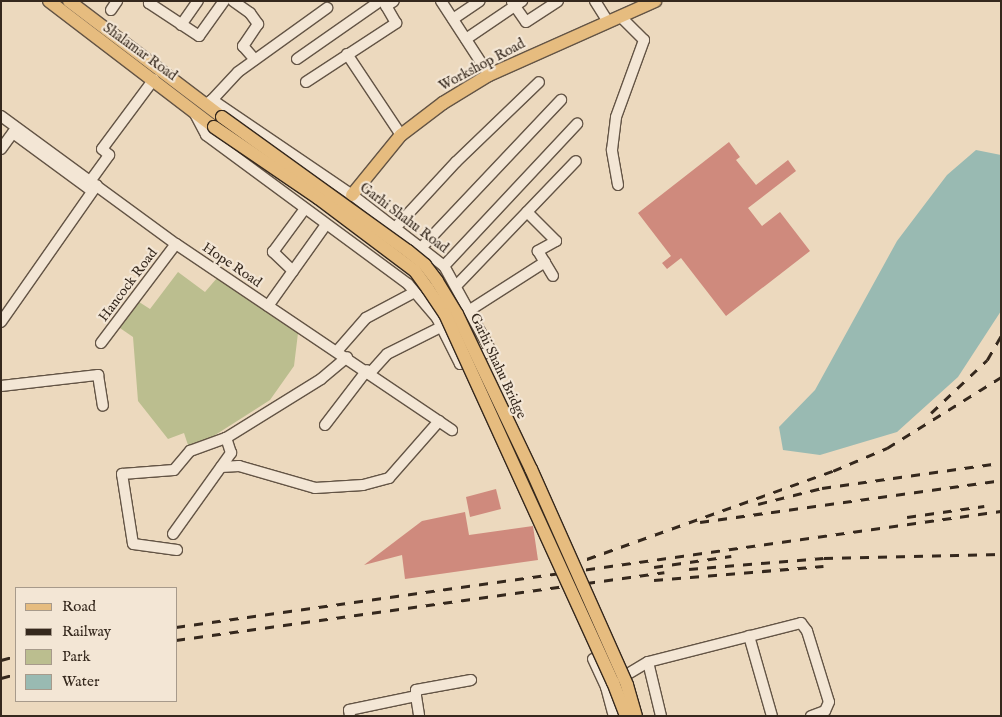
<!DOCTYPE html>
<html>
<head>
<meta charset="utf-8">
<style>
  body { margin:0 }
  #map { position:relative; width:1002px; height:717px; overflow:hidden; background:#ecd9be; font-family:"IM FELL English",serif }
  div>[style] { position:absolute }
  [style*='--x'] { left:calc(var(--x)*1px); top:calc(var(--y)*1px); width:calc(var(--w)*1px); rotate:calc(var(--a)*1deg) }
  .green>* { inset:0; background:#bbbe8f }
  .water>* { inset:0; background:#99bab2 }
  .building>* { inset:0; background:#cf8a7d }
  .roads { filter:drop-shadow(1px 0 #635445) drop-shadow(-1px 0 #635445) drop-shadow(0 1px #635445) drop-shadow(0 -1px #635445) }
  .minor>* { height:10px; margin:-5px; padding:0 5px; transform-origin:5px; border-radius:5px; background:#f3e6d5 }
  .major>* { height:12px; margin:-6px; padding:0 6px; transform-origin:6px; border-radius:6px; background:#e6bc7f }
  .rail>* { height:2.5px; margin-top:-1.25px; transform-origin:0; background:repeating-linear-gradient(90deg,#35281d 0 9px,transparent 0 18px) }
  .bridges { filter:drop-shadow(1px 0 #35281d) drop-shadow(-1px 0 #35281d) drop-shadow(0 1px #35281d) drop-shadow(0 -1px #35281d) }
  .major-bridge>* { height:12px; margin:-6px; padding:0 6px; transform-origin:6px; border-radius:6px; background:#e6bc7f }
  span { translate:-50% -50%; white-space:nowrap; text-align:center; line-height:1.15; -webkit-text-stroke:4.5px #f3e6d5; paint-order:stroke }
  .street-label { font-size:14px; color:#35281d }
  .frame { position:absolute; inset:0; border:2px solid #35281d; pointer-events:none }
  .legend { position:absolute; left:15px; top:587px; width:162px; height:115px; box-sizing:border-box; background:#f3e6d5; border:1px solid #a79a8b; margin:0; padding:6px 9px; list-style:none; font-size:15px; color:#35281d }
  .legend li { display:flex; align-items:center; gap:10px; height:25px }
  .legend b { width:25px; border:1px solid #a79a8b }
</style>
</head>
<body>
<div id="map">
  <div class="green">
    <div style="clip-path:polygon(178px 272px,205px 292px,217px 278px,298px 333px,294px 366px,270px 400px,190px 451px,184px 433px,168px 439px,138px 401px,133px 337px,117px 326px,136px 300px,150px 309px)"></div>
  </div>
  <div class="water">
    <div style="clip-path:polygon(976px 150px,1001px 155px,1001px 311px,958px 377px,897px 432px,820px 455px,783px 450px,779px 427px,815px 390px,897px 241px,947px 175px)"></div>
  </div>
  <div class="building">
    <div style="clip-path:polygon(729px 142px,740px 157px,736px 160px,756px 185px,788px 160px,796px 171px,748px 208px,762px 226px,780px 212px,810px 251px,726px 316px,681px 258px,667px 269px,662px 263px,671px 256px,638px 213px)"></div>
    <div style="clip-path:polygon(496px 489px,501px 509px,470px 517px,466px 497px)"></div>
    <div style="clip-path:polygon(465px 512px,469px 535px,533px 526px,538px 560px,405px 579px,402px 555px,364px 565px,422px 521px)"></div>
  </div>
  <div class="roads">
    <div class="minor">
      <div style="--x:151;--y:1;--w:3;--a:135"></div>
      <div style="--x:149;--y:3;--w:60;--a:33.4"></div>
      <div style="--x:199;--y:36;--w:43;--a:-54.5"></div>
      <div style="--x:233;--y:1;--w:21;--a:35"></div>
      <div style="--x:250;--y:13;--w:14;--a:54"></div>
      <div style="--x:258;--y:24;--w:27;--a:124"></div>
      <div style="--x:243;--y:46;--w:18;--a:49"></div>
      <div style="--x:441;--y:1;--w:88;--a:57"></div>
      <div style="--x:595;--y:1;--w:25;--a:58"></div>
      <div style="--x:512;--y:2;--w:24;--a:55"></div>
      <div style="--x:526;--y:22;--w:38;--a:-33"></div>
      <div style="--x:111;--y:10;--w:11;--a:-56"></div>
      <div style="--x:453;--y:19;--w:32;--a:-34"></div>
      <div style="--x:181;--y:25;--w:29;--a:-55"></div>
      <div style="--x:466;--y:39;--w:68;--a:-34.2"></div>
      <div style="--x:347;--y:54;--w:97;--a:56.3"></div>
      <div style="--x:297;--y:59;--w:101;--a:-34.9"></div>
      <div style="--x:306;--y:82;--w:108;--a:-33.2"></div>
      <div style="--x:396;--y:23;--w:20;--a:-120"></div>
      <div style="--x:386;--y:6;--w:9;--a:-32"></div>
      <div style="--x:212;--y:100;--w:38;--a:-47"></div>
      <div style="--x:238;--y:72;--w:110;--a:-35.7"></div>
      <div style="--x:195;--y:114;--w:24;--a:62"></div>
      <div style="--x:206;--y:135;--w:251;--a:36.4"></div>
      <div style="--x:408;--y:284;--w:45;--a:49.5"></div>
      <div style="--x:437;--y:318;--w:51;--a:63.4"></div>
      <div style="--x:460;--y:364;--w:34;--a:-23"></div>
      <div style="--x:491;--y:351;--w:97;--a:-118.9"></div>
      <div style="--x:444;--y:266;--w:116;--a:-142.3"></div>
      <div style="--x:352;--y:195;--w:169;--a:-145.8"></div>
      <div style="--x:212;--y:100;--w:7;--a:146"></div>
      <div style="--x:1;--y:116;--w:217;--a:36.2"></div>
      <div style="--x:176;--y:244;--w:333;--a:34"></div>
      <div style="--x:13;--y:133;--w:98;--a:36.3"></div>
      <div style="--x:1;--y:149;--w:26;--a:-54"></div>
      <div style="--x:91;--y:180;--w:31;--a:-54"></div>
      <div style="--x:109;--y:155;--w:9;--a:-139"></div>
      <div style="--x:102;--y:149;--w:87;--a:-53.4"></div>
      <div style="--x:618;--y:185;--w:36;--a:-100"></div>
      <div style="--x:612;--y:150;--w:33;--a:-83"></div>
      <div style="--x:616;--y:117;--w:82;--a:-70"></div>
      <div style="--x:644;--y:40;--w:33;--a:-135"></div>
      <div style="--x:527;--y:212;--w:41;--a:45"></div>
      <div style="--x:556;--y:241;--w:21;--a:151"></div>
      <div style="--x:538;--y:251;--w:29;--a:59"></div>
      <div style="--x:395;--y:228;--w:90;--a:-47.3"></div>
      <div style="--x:456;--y:162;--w:115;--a:-43.9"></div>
      <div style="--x:421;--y:248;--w:204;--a:-46.6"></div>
      <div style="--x:444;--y:266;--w:195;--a:-46.9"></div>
      <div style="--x:293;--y:271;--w:28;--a:-136"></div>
      <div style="--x:273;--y:252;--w:52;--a:-53.6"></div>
      <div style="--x:456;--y:286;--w:173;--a:-46.2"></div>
      <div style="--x:268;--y:306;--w:98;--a:-54.5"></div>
      <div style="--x:470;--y:310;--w:89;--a:-32.6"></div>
      <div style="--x:1;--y:322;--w:167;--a:-55"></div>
      <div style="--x:101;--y:343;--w:124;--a:-52.9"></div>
      <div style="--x:338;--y:350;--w:43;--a:-48.8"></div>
      <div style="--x:366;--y:318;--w:55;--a:-28"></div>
      <div style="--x:370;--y:373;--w:25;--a:-48"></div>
      <div style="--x:387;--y:354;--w:60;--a:-26.6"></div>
      <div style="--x:1;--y:386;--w:98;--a:-6.5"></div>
      <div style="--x:98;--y:375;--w:31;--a:81"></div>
      <div style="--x:325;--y:425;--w:69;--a:-52.6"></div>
      <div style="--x:221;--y:467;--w:18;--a:-3"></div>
      <div style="--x:239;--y:466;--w:79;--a:16.1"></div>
      <div style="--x:315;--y:488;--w:48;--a:-3.6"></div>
      <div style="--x:363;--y:485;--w:27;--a:-15"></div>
      <div style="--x:389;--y:478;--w:76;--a:-48.7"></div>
      <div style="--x:173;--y:534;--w:100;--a:-54.4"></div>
      <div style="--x:231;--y:453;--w:16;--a:-108"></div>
      <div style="--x:226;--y:438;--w:112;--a:-31.8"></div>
      <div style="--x:321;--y:379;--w:34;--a:-40"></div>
      <div style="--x:177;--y:550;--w:44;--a:-172.2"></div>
      <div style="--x:133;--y:544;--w:71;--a:-98.9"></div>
      <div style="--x:122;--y:474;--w:52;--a:-4.4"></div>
      <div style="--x:174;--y:470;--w:25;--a:-50"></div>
      <div style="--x:190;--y:451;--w:38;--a:-20"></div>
      <div style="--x:749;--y:636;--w:83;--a:74"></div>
      <div style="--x:593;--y:659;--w:31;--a:65"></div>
      <div style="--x:606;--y:687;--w:30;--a:75"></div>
      <div style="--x:648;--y:662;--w:56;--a:76.5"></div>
      <div style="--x:606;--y:687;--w:49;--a:-30.8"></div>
      <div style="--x:648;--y:662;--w:158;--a:-14.3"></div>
      <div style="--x:801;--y:623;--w:10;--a:53"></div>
      <div style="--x:807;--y:631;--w:74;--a:72.8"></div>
      <div style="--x:829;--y:702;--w:10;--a:114"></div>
      <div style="--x:825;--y:711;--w:15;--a:160"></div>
      <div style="--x:416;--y:696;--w:6;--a:-90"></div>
      <div style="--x:416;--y:690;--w:56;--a:-10.3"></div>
      <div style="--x:350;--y:716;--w:6;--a:-99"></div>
      <div style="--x:349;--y:710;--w:68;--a:-11.8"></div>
      <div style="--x:416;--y:696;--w:20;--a:81"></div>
    </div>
    <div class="major">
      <div style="--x:49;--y:1;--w:208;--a:37.4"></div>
      <div style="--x:69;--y:1;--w:192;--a:37.2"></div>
      <div style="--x:352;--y:195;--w:77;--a:-50.8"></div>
      <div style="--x:401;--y:135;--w:53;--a:-37.3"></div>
      <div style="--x:443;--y:103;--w:54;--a:-31.3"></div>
      <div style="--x:489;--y:75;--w:182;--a:-24"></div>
    </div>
  </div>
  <div class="rail">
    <div style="--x:931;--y:413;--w:77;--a:-43.4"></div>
    <div style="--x:987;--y:360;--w:28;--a:-60"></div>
    <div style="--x:758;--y:504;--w:66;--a:-14"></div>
    <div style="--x:822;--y:488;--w:181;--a:-8"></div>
    <div style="--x:907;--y:517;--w:78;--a:-8.1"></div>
    <div style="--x:700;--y:522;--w:304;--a:-7.9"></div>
    <div style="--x:570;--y:565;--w:279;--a:-19.7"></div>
    <div style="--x:833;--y:471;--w:59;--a:-23.1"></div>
    <div style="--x:887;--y:448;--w:134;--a:-31.9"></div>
    <div style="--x:654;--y:567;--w:78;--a:-8.1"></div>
    <div style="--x:689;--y:569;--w:135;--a:-4.7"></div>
    <div style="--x:824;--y:558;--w:177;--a:-1.3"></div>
    <div style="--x:654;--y:580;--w:170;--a:-4.7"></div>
    <div style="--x:176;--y:627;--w:833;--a:-8"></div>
    <div style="--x:176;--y:640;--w:493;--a:-7.9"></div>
    <div style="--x:1;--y:660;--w:16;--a:-15"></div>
    <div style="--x:1;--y:678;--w:16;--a:-15"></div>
  </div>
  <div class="bridges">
    <div class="major-bridge">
      <div style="--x:222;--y:117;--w:229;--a:35.8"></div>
      <div style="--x:408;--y:251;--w:22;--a:39"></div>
      <div style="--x:425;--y:265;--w:20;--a:53"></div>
      <div style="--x:437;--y:281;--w:39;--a:59"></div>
      <div style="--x:457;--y:314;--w:172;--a:64.5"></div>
      <div style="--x:531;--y:469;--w:236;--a:66"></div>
      <div style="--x:627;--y:685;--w:32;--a:74"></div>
      <div style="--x:214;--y:127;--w:126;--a:34.3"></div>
      <div style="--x:318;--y:198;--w:121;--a:37"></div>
      <div style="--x:415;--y:271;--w:22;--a:54"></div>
      <div style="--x:428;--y:289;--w:30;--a:56"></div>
      <div style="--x:445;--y:314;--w:405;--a:65.5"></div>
      <div style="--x:613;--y:682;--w:36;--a:69"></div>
    </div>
  </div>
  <div class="street-label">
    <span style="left:140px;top:52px;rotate:36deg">Shalamar Road</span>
    <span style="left:482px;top:65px;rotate:-28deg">Workshop Road</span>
    <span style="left:404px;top:218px;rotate:37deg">Garhi Shahu Road</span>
    <span style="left:232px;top:265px;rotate:34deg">Hope Road</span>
    <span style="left:128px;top:285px;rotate:-53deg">Hancock Road</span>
    <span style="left:498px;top:366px;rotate:65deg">Garhi Shahu Bridge</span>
  </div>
  <div class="frame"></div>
  <ul class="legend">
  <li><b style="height:6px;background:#e6bc7f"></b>Road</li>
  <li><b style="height:6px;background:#35281d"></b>Railway</li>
  <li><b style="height:14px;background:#bbbe8f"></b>Park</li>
  <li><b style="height:14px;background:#99bab2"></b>Water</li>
  </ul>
</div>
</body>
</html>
